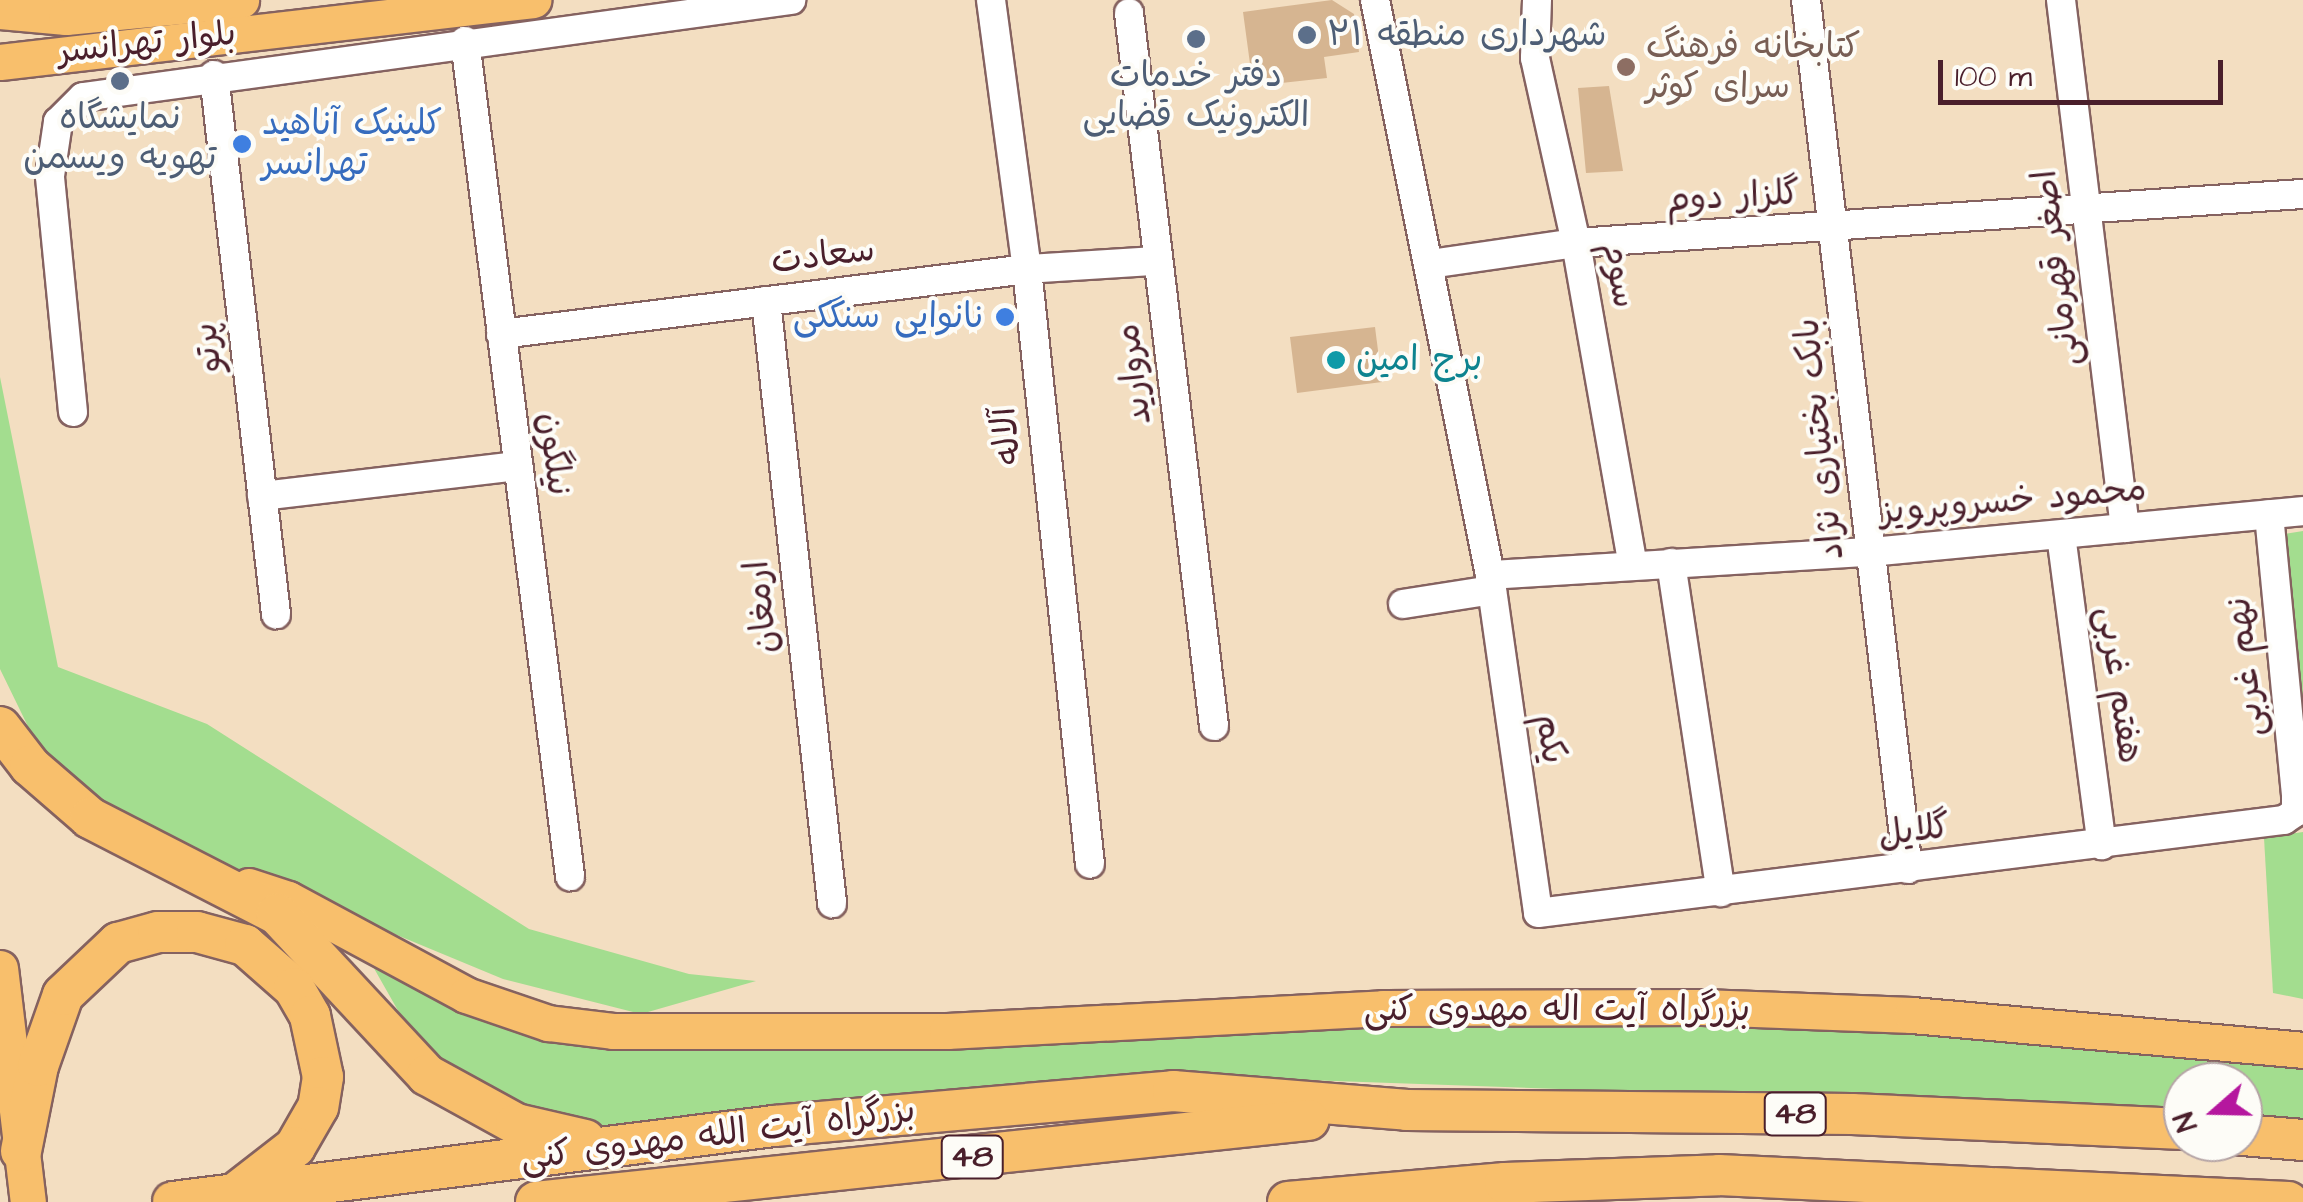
<!DOCTYPE html>
<html>
<head>
<meta charset="utf-8">
<style>
  body { margin:0 }
  #map { position:relative; width:2303px; height:1202px; overflow:hidden; background:#f3dec1; font-family:"Architects Daughter","Playpen Sans Arabic",sans-serif }
  div>[style] { position:absolute }
  [style*='--x'] { left:calc(var(--x)*1px); top:calc(var(--y)*1px); width:calc(var(--w)*1px); rotate:calc(var(--a)*1deg) }
  .green>* { inset:0; background:#a3dd8f }
  .building>* { inset:0; background:#d6b591 }
  .roads { filter:drop-shadow(2px 0 #856260) drop-shadow(-2px 0 #856260) drop-shadow(0 2px #856260) drop-shadow(0 -2px #856260) }
  .minor>* { height:28px; margin:-14px; padding:0 14px; transform-origin:14px; border-radius:14px; background:#fff }
  .major>* { height:35px; margin:-17.5px; padding:0 17.5px; transform-origin:17.5px; border-radius:17.5px; background:#f8bf6c }
  .highway>* { height:40px; margin:-20px; padding:0 20px; transform-origin:20px; border-radius:20px; background:#f8bf6c }
  .dots>* { width:28px; height:28px; translate:-50% -50%; box-sizing:border-box; border:5px solid #fdfcf7; border-radius:50% }
  span { translate:-50% -50%; white-space:nowrap; text-align:center; line-height:1.15; -webkit-text-stroke:8px #fdfcf7; paint-order:stroke }
  .shield-label span { padding:2px 8px; background:#fdfcf7; border:2px solid; border-radius:8px; -webkit-text-stroke-width:0 }
  .shield-label { font-size:32px; color:#4a1f2b; font-weight:700 }
  .service-label { font-size:35px; color:#4e5e75 }
  .left { translate:0 -50%; text-align:left }
  .street-label { font-size:35px; color:#4a1f2b }
  .education-label { font-size:35px; color:#785e54 }
  .shop-label { font-size:35px; color:#366cbe }
  .right { translate:-100% -50%; text-align:right }
  .culture-label { font-size:35px; color:#0d838f }
  .north { position:absolute; left:2163px; top:1062px; width:100px; height:100px; box-sizing:border-box; background:#fdfcf7; border:2px solid #b5a4a5; border-radius:50%; rotate:250deg; font-size:28px; font-weight:700; line-height:40px; text-align:center; color:#4a1f2b }
  .north::after { content:''; display:block; margin:auto; width:35px; height:45px; background:#b5179e; clip-path:polygon(50% 0,100% 100%,50% 72%,0 100%) }
  .scale { position:absolute; left:1938px; top:60px; width:285px; height:45px; box-sizing:border-box; border:5px solid #4a1f2b; border-top:0; padding-left:12px; font-size:30px; line-height:35px; white-space:nowrap; color:#4a1f2b; -webkit-text-stroke:8px #fdfcf7; paint-order:stroke }
</style>
</head>
<body>
<div id="map">
  <div class="green">
    <div style="clip-path:polygon(0 377px,58px 667px,207px 724px,529px 929px,689px 974px,756px 981px,641px 1014px,503px 979px,112px 817px,39px 749px,0 669px)"></div>
    <div style="clip-path:polygon(2303px 531px,2303px 743px,2285px 534px)"></div>
    <div style="clip-path:polygon(2303px 832px,2303px 999px,2273px 993px,2264px 838px)"></div>
    <div style="clip-path:polygon(367px 956px,518px 1033px,609px 1051px,851px 1047px,1482px 1019px,1888px 1029px,2303px 1064px,2303px 1121px,2243px 1116px,2243px 1082px,2183px 1082px,2183px 1111px,1278px 1079px,586px 1128px,470px 1087px,413px 1037px)"></div>
  </div>
  <div class="building">
    <div style="clip-path:polygon(1332px 0,1354px 14px,1359px 52px,1324px 57px,1327px 78px,1253px 86px,1243px 12px)"></div>
    <div style="clip-path:polygon(1609px 86px,1623px 171px,1586px 173px,1578px 88px)"></div>
    <div style="clip-path:polygon(1375px 327px,1382px 382px,1297px 393px,1290px 337px)"></div>
  </div>
  <div class="roads">
    <div class="minor">
      <div style="--x:991;--y:0;--w:271;--a:82.4"></div>
      <div style="--x:1027;--y:269;--w:598;--a:83.96"></div>
      <div style="--x:1375;--y:0;--w:586;--a:78.69"></div>
      <div style="--x:1490;--y:575;--w:341;--a:81.9"></div>
      <div style="--x:1538;--y:913;--w:752;--a:-7.11"></div>
      <div style="--x:2284;--y:820;--w:14;--a:-34"></div>
      <div style="--x:2296;--y:812;--w:17;--a:-90"></div>
      <div style="--x:2296;--y:795;--w:282;--a:-95.5"></div>
      <div style="--x:1537;--y:0;--w:58;--a:92"></div>
      <div style="--x:1535;--y:58;--w:189;--a:77.5"></div>
      <div style="--x:1576;--y:243;--w:327;--a:80"></div>
      <div style="--x:1806;--y:0;--w:875;--a:83.31"></div>
      <div style="--x:2061;--y:0;--w:532;--a:83.09"></div>
      <div style="--x:1129;--y:13;--w:718;--a:83.2"></div>
      <div style="--x:465;--y:41;--w:842;--a:82.83"></div>
      <div style="--x:214;--y:75;--w:543;--a:83.44"></div>
      <div style="--x:1430;--y:264;--w:148;--a:-8.2"></div>
      <div style="--x:1576;--y:243;--w:729;--a:-3.86"></div>
      <div style="--x:766;--y:301;--w:606;--a:83.74"></div>
      <div style="--x:501;--y:334;--w:530;--a:-7.04"></div>
      <div style="--x:1027;--y:269;--w:127;--a:-3.6"></div>
      <div style="--x:73;--y:412;--w:237;--a:-95.6"></div>
      <div style="--x:50;--y:176;--w:55;--a:-81.6"></div>
      <div style="--x:58;--y:122;--w:35;--a:-45"></div>
      <div style="--x:83;--y:97;--w:715;--a:-7.8"></div>
      <div style="--x:262;--y:496;--w:258;--a:-6.7"></div>
      <div style="--x:2061;--y:535;--w:313;--a:82.5"></div>
      <div style="--x:1671;--y:563;--w:333;--a:81.4"></div>
      <div style="--x:1490;--y:575;--w:381;--a:-3.5"></div>
      <div style="--x:1870;--y:552;--w:435;--a:-5.4"></div>
      <div style="--x:1403;--y:604;--w:90;--a:-8.9"></div>
    </div>
    <div class="major">
      <div style="--x:0;--y:11;--w:66;--a:5.2"></div>
      <div style="--x:66;--y:17;--w:176;--a:-5.5"></div>
      <div style="--x:0;--y:62;--w:537;--a:-6.63"></div>
      <div style="--x:249;--y:886;--w:41;--a:18.4"></div>
      <div style="--x:288;--y:899;--w:202;--a:28.3"></div>
      <div style="--x:466;--y:995;--w:87;--a:18.9"></div>
      <div style="--x:548;--y:1023;--w:65;--a:7"></div>
      <div style="--x:613;--y:1031;--w:334;--a:0"></div>
      <div style="--x:947;--y:1031;--w:437;--a:-3"></div>
      <div style="--x:1383;--y:1008;--w:319;--a:-0.2"></div>
      <div style="--x:1702;--y:1007;--w:210;--a:2.2"></div>
      <div style="--x:1912;--y:1015;--w:393;--a:5.1"></div>
      <div style="--x:0;--y:968;--w:236;--a:83.2"></div>
    </div>
    <div class="highway">
      <div style="--x:0;--y:727;--w:49;--a:52.4"></div>
      <div style="--x:30;--y:766;--w:79;--a:40.9"></div>
      <div style="--x:90;--y:818;--w:210;--a:27.2"></div>
      <div style="--x:277;--y:914;--w:220;--a:47"></div>
      <div style="--x:427;--y:1075;--w:102;--a:28.8"></div>
      <div style="--x:516;--y:1124;--w:71;--a:13.1"></div>
      <div style="--x:2243;--y:1135;--w:60;--a:4.8"></div>
      <div style="--x:21;--y:1151;--w:87;--a:-78.7"></div>
      <div style="--x:38;--y:1066;--w:75;--a:-70.6"></div>
      <div style="--x:63;--y:995;--w:76;--a:-43.4"></div>
      <div style="--x:118;--y:943;--w:41;--a:-15.4"></div>
      <div style="--x:158;--y:932;--w:39;--a:0"></div>
      <div style="--x:197;--y:932;--w:50;--a:15.2"></div>
      <div style="--x:245;--y:945;--w:65;--a:41.3"></div>
      <div style="--x:294;--y:988;--w:32;--a:60"></div>
      <div style="--x:310;--y:1016;--w:62;--a:78"></div>
      <div style="--x:323;--y:1077;--w:30;--a:99"></div>
      <div style="--x:318;--y:1107;--w:46;--a:119.9"></div>
      <div style="--x:295;--y:1147;--w:75;--a:142.1"></div>
      <div style="--x:173;--y:1202;--w:606;--a:-7.21"></div>
      <div style="--x:774;--y:1126;--w:401;--a:-5"></div>
      <div style="--x:1173;--y:1091;--w:235;--a:4.6"></div>
      <div style="--x:1407;--y:1110;--w:445;--a:0.5"></div>
      <div style="--x:1852;--y:1114;--w:331;--a:2.6"></div>
      <div style="--x:536;--y:1202;--w:777;--a:-6.06"></div>
      <div style="--x:1288;--y:1202;--w:218;--a:-5"></div>
      <div style="--x:1505;--y:1183;--w:214;--a:-2.1"></div>
      <div style="--x:1719;--y:1175;--w:570;--a:2.72"></div>
    </div>
  </div>
  <div class="dots">
    <div style="left:1307px;top:35px;background:#5c6f8a"></div>
    <div style="left:1196px;top:39px;background:#5c6f8a"></div>
    <div style="left:1626px;top:67px;background:#8d6e63"></div>
    <div style="left:120px;top:81px;background:#5c6f8a"></div>
    <div style="left:242px;top:144px;background:#3f7fe0"></div>
    <div style="left:1005px;top:317px;background:#3f7fe0"></div>
    <div style="left:1336px;top:360px;background:#0f9aa8"></div>
  </div>
  <div class="shield-label">
    <span style="left:1795px;top:1114px">48</span>
    <span style="left:972px;top:1157px">48</span>
  </div>
  <div class="service-label">
    <span class="left" style="left:1327px;top:35px">شهرداری منطقه ۲۱</span>
    <span style="left:1196px;top:96px">دفتر خدمات<br>الکترونیک قضایی</span>
    <span style="left:120px;top:138px">نمایشگاه<br>تهویه ویسمن</span>
  </div>
  <div class="street-label">
    <span style="left:147px;top:43px;rotate:-6deg">بلوار تهرانسر</span>
    <span style="left:1733px;top:197px;rotate:-3deg">گلزار دوم</span>
    <span style="left:823px;top:256px;rotate:-7deg">سعادت</span>
    <span style="left:2057px;top:268px;rotate:-97deg">اصغر قهرمانی</span>
    <span style="left:1619px;top:275px;rotate:80deg">سوم</span>
    <span style="left:208px;top:348px;rotate:-96deg">پرتو</span>
    <span style="left:1134px;top:374px;rotate:-97deg">مروارید</span>
    <span style="left:1007px;top:436px;rotate:-96deg">آلاله</span>
    <span style="left:1820px;top:439px;rotate:-96deg">بابک بختیاری نژاد</span>
    <span style="left:554px;top:454px;rotate:83deg">نیلگون</span>
    <span style="left:2013px;top:501px;rotate:-5deg">محمود خسروپرویز</span>
    <span style="left:762px;top:607px;rotate:-96deg">ارمغان</span>
    <span style="left:2246px;top:667px;rotate:-96deg">نهم غربی</span>
    <span style="left:2119px;top:685px;rotate:82deg">هفتم غربی</span>
    <span style="left:1550px;top:739px;rotate:82deg">یکم</span>
    <span style="left:1914px;top:831px;rotate:-7deg">گلایل</span>
    <span style="left:1557px;top:1010px">بزرگراه آیت اله مهدوی کنی</span>
    <span style="left:718px;top:1135px;rotate:-7deg">بزرگراه آیت الله مهدوی کنی</span>
  </div>
  <div class="education-label">
    <span class="left" style="left:1646px;top:67px">کتابخانه فرهنگ<br>سرای کوثر</span>
  </div>
  <div class="shop-label">
    <span class="left" style="left:262px;top:144px">کلینیک آناهید<br>تهرانسر</span>
    <span class="right" style="left:985px;top:317px">نانوایی سنگکی</span>
  </div>
  <div class="culture-label">
    <span class="left" style="left:1356px;top:360px">برج امین</span>
  </div>
  <div class="north">N</div>
  <div class="scale">100 m</div>
</div>
</body>
</html>
